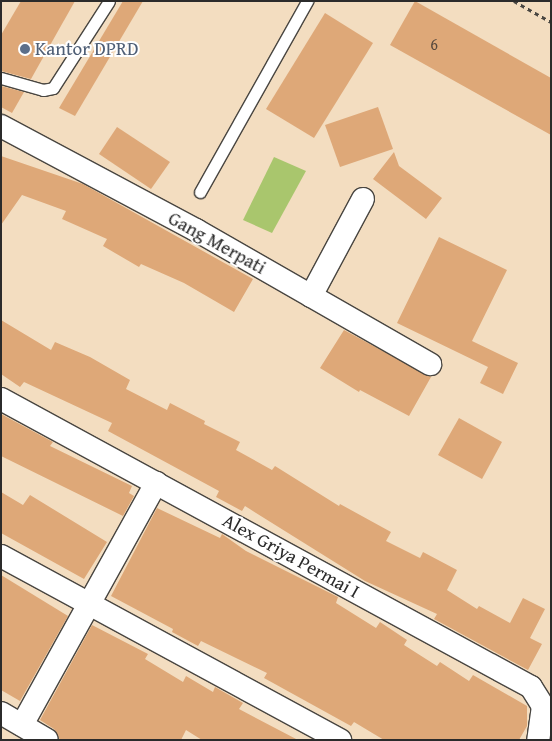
<!DOCTYPE html>
<html>
<head>
<meta charset="utf-8">
<style>
  body { margin:0 }
  #map { position:relative; width:552px; height:741px; overflow:hidden; background:#f3ddc0; font-family:"Gentium Book Plus",serif }
  div>[style] { position:absolute }
  [style*='--x'] { left:calc(var(--x)*1px); top:calc(var(--y)*1px); width:calc(var(--w)*1px); rotate:calc(var(--a)*1deg) }
  .green>* { inset:0; background:#a9c66d }
  .building>* { inset:0; background:#dea878 }
  .path>* { height:3px; margin-top:-1.5px; transform-origin:0; background:repeating-linear-gradient(90deg,#494641 0 4px,transparent 0 8px) }
  .roads { filter:drop-shadow(1px 0 #494641) drop-shadow(-1px 0 #494641) drop-shadow(0 1px #494641) drop-shadow(0 -1px #494641) }
  .service>* { height:11px; margin:-5.5px; padding:0 5.5px; transform-origin:5.5px; border-radius:5.5px; background:#fff }
  .minor>* { height:22px; margin:-11px; padding:0 11px; transform-origin:11px; border-radius:11px; background:#fff }
  .dots>* { width:14px; height:14px; translate:-50% -50%; box-sizing:border-box; border:2px solid #fff; border-radius:50% }
  span { translate:-50% -50%; white-space:nowrap; text-align:center; line-height:1.15; -webkit-text-stroke:4px #fff; paint-order:stroke }
  .number-label { font-size:16px; color:#584a3e }
  .number-label span { -webkit-text-stroke-width:0 }
  .service-label { font-size:19px; color:#4e5e75 }
  .left { translate:0 -50%; text-align:left }
  .street-label { font-size:19px; color:#2b2b2b }
  .frame { position:absolute; inset:0; border:2px solid #2b2b2b; pointer-events:none }
</style>
</head>
<body>
<div id="map">
  <div class="green">
    <div style="clip-path:polygon(274px 157px,306px 171px,272px 233px,243px 220px)"></div>
  </div>
  <div class="building">
    <div style="clip-path:polygon(21px 1px,75px 1px,31px 79px,1px 71px,1px 35px)"></div>
    <div style="clip-path:polygon(123px 1px,143px 1px,75px 116px,59px 108px)"></div>
    <div style="clip-path:polygon(415px 1px,551px 78px,551px 135px,390px 45px)"></div>
    <div style="clip-path:polygon(325px 13px,373px 43px,314px 138px,266px 109px)"></div>
    <div style="clip-path:polygon(1px 86px,24px 92px,12px 113px,1px 107px)"></div>
    <div style="clip-path:polygon(378px 107px,393px 149px,340px 167px,325px 125px)"></div>
    <div style="clip-path:polygon(117px 127px,170px 162px,151px 189px,99px 154px)"></div>
    <div style="clip-path:polygon(394px 152px,399px 166px,442px 198px,426px 219px,373px 179px)"></div>
    <div style="clip-path:polygon(1px 156px,83px 184px,253px 279px,234px 312px,184px 283px,141px 264px,139px 267px,103px 246px,107px 239px,62px 219px,66px 211px,22px 195px,1px 225px)"></div>
    <div style="clip-path:polygon(439px 237px,507px 270px,472px 341px,518px 363px,503px 394px,480px 383px,488px 367px,397px 323px)"></div>
    <div style="clip-path:polygon(1px 320px,51px 350px,55px 342px,90px 357px,130px 380px,126px 389px,167px 410px,170px 403px,205px 421px,204px 424px,240px 442px,236px 450px,272px 470px,275px 466px,339px 506px,340px 504px,391px 532px,386px 541px,420px 558px,423px 552px,457px 570px,447px 590px,477px 609px,479px 606px,510px 623px,523px 598px,545px 609px,530px 638px,542px 644px,528px 670px,434px 619px,437px 614px,365px 581px,245px 506px,242px 511px,216px 497px,219px 491px,108px 431px,112px 423px,24px 382px,20px 387px,1px 374px)"></div>
    <div style="clip-path:polygon(344px 330px,431px 377px,409px 416px,360px 390px,359px 392px,320px 368px)"></div>
    <div style="clip-path:polygon(1px 414px,53px 442px,50px 446px,132px 486px,129px 493px,134px 496px,123px 516px,1px 456px)"></div>
    <div style="clip-path:polygon(459px 418px,502px 442px,482px 479px,438px 455px)"></div>
    <div style="clip-path:polygon(1px 492px,23px 505px,30px 495px,107px 542px,84px 579px,1px 533px)"></div>
    <div style="clip-path:polygon(157px 508px,220px 538px,222px 534px,246px 551px,338px 597px,336px 603px,376px 628px,380px 622px,407px 640px,404px 645px,437px 666px,440px 662px,469px 681px,473px 675px,527px 706px,527px 726px,519px 740px,384px 740px,354px 722px,351px 726px,264px 678px,267px 673px,201px 641px,198px 646px,172px 632px,173px 629px,111px 596px)"></div>
    <div style="clip-path:polygon(1px 575px,68px 616px,20px 701px,1px 690px)"></div>
    <div style="clip-path:polygon(92px 625px,148px 654px,145px 659px,183px 682px,186px 676px,213px 692px,215px 687px,243px 703px,239px 709px,298px 740px,202px 740px,186px 730px,181px 740px,60px 740px,54px 729px,40px 720px)"></div>
  </div>
  <div class="path">
    <div style="--x:514;--y:1;--w:43;--a:29.6"></div>
  </div>
  <div class="roads">
    <div class="service">
      <div style="--x:1;--y:78;--w:44;--a:15.9"></div>
      <div style="--x:43;--y:90;--w:10;--a:-11"></div>
      <div style="--x:53;--y:88;--w:103;--a:-57.2"></div>
      <div style="--x:200;--y:192;--w:219;--a:-60.7"></div>
    </div>
    <div class="minor">
      <div style="--x:1;--y:126;--w:221;--a:28.1"></div>
      <div style="--x:196;--y:230;--w:270;--a:29.8"></div>
      <div style="--x:311;--y:296;--w:110;--a:-61.8"></div>
      <div style="--x:1;--y:399;--w:603;--a:28.52"></div>
      <div style="--x:531;--y:687;--w:22;--a:58"></div>
      <div style="--x:543;--y:706;--w:34;--a:98"></div>
      <div style="--x:1;--y:556;--w:386;--a:28.5"></div>
      <div style="--x:1;--y:713;--w:53;--a:30.4"></div>
      <div style="--x:22;--y:725;--w:277;--a:-61"></div>
    </div>
  </div>
  <div class="dots">
    <div style="left:25px;top:49px;background:#5c6f8a"></div>
  </div>
  <div class="number-label">
    <span style="left:434px;top:44px">6</span>
  </div>
  <div class="service-label">
    <span class="left" style="left:35px;top:49px">Kantor DPRD</span>
  </div>
  <div class="street-label">
    <span style="left:217px;top:243px;rotate:29deg">Gang Merpati</span>
    <span style="left:291px;top:556px;rotate:29deg">Alex Griya Permai I</span>
  </div>
  <div class="frame"></div>
</div>
</body>
</html>
